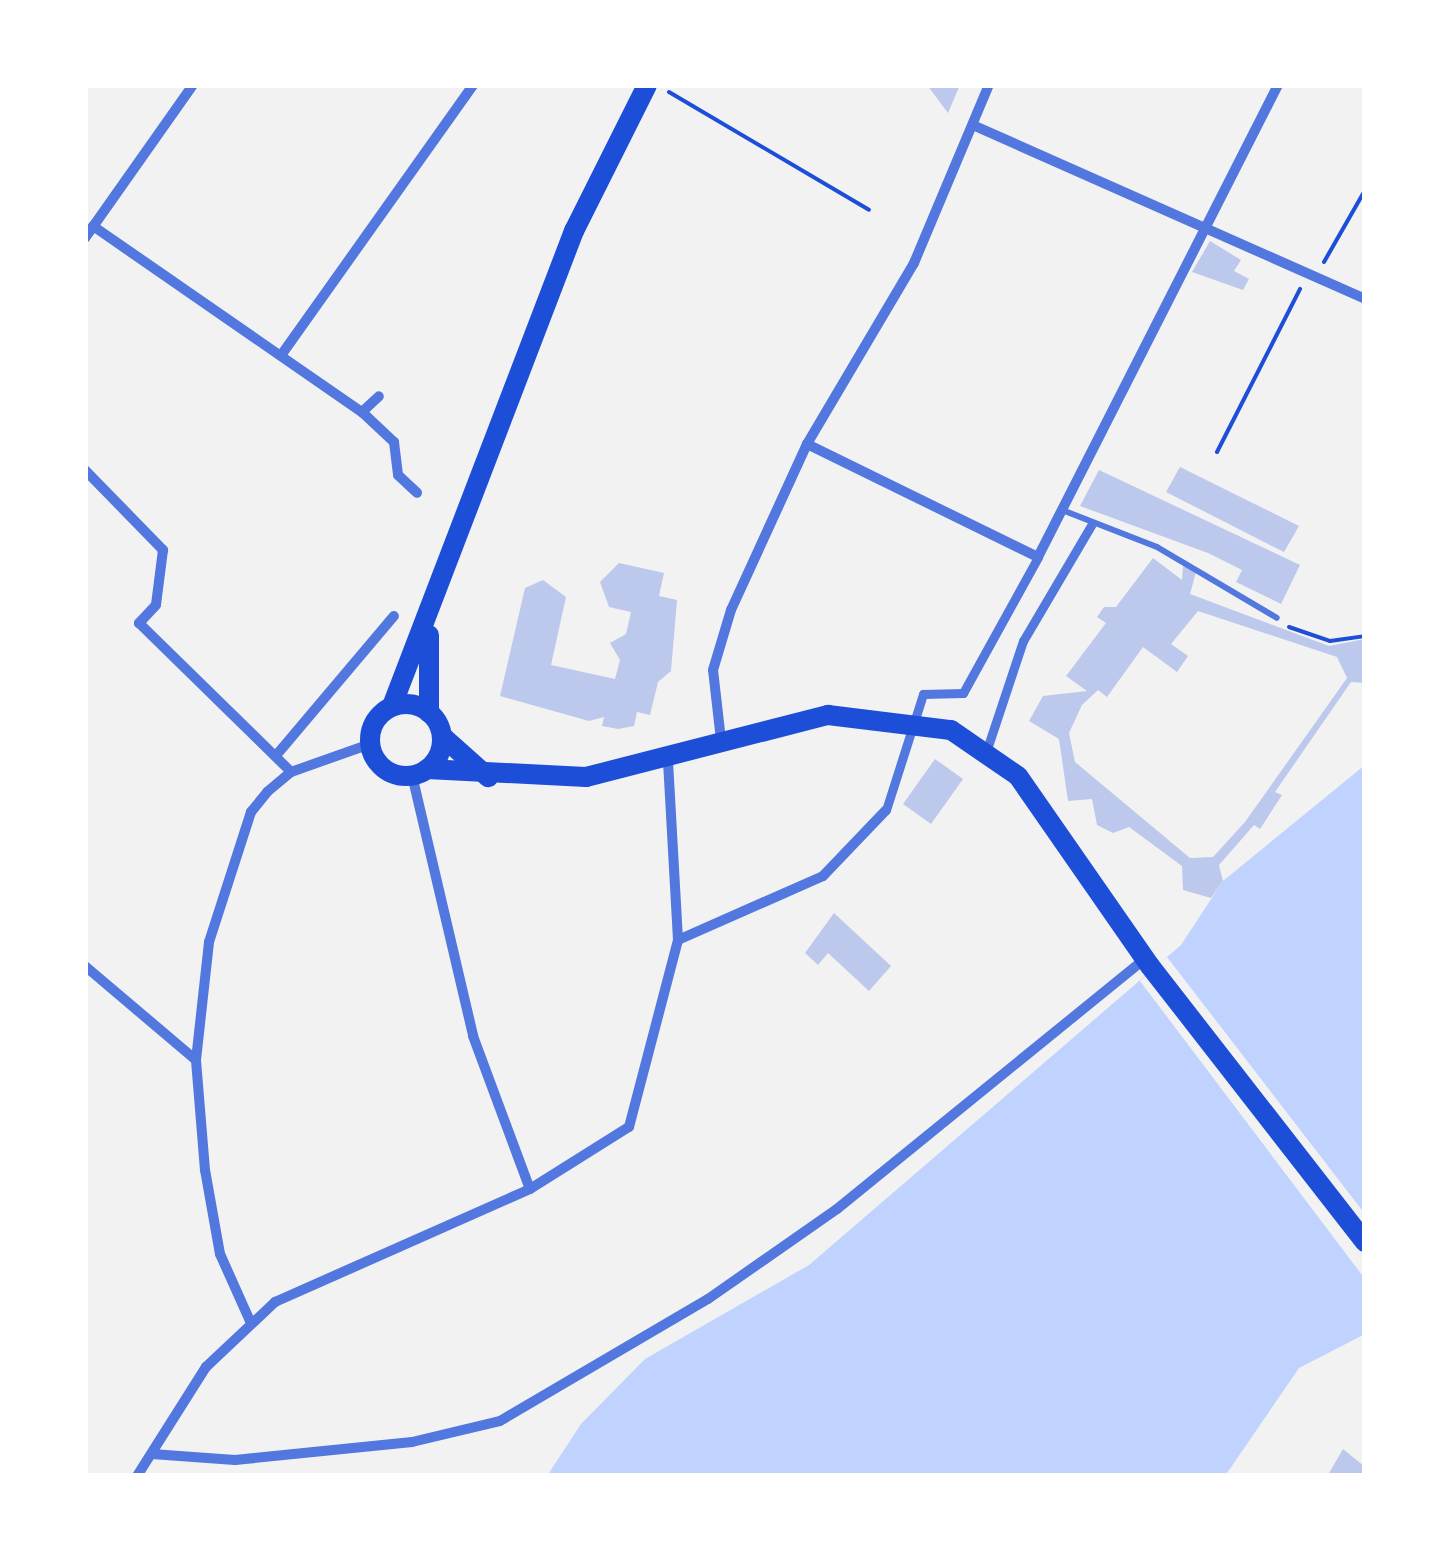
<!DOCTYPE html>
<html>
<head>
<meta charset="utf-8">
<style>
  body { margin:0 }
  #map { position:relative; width:1450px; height:1561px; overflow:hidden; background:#f2f2f2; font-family:"Open Sans",sans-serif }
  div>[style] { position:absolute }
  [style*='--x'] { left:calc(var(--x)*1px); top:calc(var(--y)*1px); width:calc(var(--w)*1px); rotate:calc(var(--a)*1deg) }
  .water>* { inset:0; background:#bfd3fe }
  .pier>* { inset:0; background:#f2f2f2 }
  .building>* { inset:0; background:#bdc9ec }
  .path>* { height:4px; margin:-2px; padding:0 2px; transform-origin:2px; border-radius:2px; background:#1d4ed8 }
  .service>* { height:6px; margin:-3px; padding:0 3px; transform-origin:3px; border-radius:3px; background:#5277de }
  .pedestrian>* { height:9px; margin:-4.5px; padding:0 4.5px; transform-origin:4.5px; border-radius:4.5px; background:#5277de }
  .minor>* { height:10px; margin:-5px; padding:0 5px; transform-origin:5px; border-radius:5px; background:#5277de }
  .secondary>* { height:20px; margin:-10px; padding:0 10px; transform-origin:10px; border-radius:10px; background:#1d4ed8 }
  .secondary>.ring { margin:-10px; padding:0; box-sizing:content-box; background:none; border:20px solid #1d4ed8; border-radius:50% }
  span { translate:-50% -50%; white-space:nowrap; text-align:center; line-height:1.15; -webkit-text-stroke:8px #fff; paint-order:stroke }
  .frame { position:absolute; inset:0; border:88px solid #fff; pointer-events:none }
</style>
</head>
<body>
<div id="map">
  <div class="water">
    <div style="clip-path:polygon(1365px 765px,1365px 1334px,1299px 1368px,1225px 1476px,547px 1476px,581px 1424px,645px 1359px,809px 1265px,1181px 945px,1223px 881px)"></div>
  </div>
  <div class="pier">
    <div style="clip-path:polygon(1167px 957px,1365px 1214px,1365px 1279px,1140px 981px)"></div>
  </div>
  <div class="building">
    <div style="clip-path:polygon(927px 85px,960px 85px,948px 113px)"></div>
    <div style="clip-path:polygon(1210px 241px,1241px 260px,1234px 271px,1249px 279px,1243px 290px,1192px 272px)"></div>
    <div style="clip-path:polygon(1180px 467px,1299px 526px,1284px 552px,1166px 492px)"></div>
    <div style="clip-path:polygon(1099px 470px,1300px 565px,1281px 604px,1236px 582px,1242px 570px,1208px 553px,1080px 506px)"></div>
    <div style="clip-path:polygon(evenodd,1153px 558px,1182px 580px,1183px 566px,1196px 572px,1190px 594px,1329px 646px,1365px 639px,1365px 683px,1351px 682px,1275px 792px,1282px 795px,1260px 829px,1254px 825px,1219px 865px,1223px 881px,1211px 898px,1183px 890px,1182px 866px,1129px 827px,1113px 833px,1097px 825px,1092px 799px,1068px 801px,1059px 739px,1029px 721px,1043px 696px,1087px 691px,1066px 676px,1106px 623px,1097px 617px,1104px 607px,1116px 607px,1153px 558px,1198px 611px,1337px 657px,1347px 678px,1245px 822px,1213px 857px,1190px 858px,1075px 762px,1069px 733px,1082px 705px,1098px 690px,1107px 697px,1143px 647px,1177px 672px,1188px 656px,1171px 644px,1198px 611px)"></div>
    <div style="clip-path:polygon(619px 563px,664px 573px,659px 596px,677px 600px,671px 671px,658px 682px,650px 715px,637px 712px,634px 726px,618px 729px,602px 726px,604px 717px,589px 721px,500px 696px,525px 588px,543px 580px,566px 597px,551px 665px,615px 679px,620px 660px,610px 643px,626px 634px,631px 612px,609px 607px,600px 582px)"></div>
    <div style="clip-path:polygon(935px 759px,963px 779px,931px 824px,903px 804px)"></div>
    <div style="clip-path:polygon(834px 913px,891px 966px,869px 991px,828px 953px,818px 965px,805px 953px)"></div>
    <div style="clip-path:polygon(1343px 1449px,1365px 1467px,1363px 1476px,1329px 1473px)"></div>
  </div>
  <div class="path">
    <div style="--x:669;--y:92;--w:232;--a:30.5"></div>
    <div style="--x:1324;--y:262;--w:83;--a:-60.3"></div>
    <div style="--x:1217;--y:452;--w:183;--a:-63"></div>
    <div style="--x:1289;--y:627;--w:43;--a:18.9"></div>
    <div style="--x:1330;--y:641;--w:35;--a:-8"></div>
  </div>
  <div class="service">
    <div style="--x:1062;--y:510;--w:102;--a:21.3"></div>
    <div style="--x:1157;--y:547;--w:139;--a:30.6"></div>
  </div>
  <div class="pedestrian">
    <div style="--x:987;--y:749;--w:114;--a:-71.6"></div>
    <div style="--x:1023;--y:641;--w:136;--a:-59.5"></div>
    <div style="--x:886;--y:810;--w:122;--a:-72.3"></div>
    <div style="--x:923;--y:694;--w:40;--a:-1.4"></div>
    <div style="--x:963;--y:693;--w:155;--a:-61.1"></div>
  </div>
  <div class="minor">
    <div style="--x:975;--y:126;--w:427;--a:23.9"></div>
    <div style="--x:93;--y:226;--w:327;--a:34.7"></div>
    <div style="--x:362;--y:412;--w:23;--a:-43"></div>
    <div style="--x:85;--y:238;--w:187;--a:-54.8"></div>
    <div style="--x:282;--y:354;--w:330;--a:-54.6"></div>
    <div style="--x:362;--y:412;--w:44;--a:43.2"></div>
    <div style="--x:394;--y:442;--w:33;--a:83"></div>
    <div style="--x:398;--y:475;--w:26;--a:43"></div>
    <div style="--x:807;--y:444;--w:257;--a:26.1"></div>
    <div style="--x:1038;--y:557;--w:530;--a:-63.05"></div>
    <div style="--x:85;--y:470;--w:112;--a:45.7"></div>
    <div style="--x:163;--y:550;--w:55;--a:97.3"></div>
    <div style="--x:156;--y:605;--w:25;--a:133"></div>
    <div style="--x:139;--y:623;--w:213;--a:44.4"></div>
    <div style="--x:721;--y:740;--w:70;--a:-96.5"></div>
    <div style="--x:713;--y:670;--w:63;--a:-73.3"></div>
    <div style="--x:731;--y:610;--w:183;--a:-65.4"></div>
    <div style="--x:807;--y:444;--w:210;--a:-59.4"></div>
    <div style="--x:914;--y:263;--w:193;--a:-67.2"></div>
    <div style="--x:279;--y:752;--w:178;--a:-49.8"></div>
    <div style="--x:412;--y:775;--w:268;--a:76.8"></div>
    <div style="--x:473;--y:1036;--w:163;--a:69.6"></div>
    <div style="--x:678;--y:940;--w:158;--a:-23.8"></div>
    <div style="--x:823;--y:876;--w:91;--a:-46.3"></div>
    <div style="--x:85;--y:966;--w:145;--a:40.3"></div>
    <div style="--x:250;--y:1321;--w:73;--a:-114.1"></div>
    <div style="--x:220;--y:1254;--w:85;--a:-100.1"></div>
    <div style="--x:205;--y:1170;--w:110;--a:-94.7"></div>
    <div style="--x:196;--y:1060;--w:119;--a:-83.7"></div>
    <div style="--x:209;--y:942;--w:137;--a:-72.1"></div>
    <div style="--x:251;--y:812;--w:26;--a:-51"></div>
    <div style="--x:267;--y:792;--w:31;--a:-40"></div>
    <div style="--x:291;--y:772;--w:84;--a:-19.5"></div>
    <div style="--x:152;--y:1454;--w:83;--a:4.1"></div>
    <div style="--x:235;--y:1460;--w:178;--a:-5.8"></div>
    <div style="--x:412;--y:1442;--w:90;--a:-13.4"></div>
    <div style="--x:500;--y:1421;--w:241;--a:-30.4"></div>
    <div style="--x:708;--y:1299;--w:157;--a:-34.9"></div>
    <div style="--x:837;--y:1209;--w:397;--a:-39.1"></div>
    <div style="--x:137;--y:1476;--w:129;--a:-57.7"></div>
    <div style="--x:206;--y:1367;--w:95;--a:-43.3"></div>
    <div style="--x:275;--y:1302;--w:279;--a:-23.9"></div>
    <div style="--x:530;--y:1189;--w:117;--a:-32.1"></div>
    <div style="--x:629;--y:1127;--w:193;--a:-75.3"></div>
    <div style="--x:678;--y:940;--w:178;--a:-93.2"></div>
  </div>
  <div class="secondary">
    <div style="--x:429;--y:635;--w:78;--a:90"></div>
    <div class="ring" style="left:370px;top:704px;width:52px;height:52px"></div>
    <div style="--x:392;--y:706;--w:509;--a:-69.04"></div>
    <div style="--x:574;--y:231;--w:163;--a:-63.4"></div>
    <div style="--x:442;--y:736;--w:62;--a:41.7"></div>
    <div style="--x:427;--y:769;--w:159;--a:2.9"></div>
    <div style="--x:586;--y:777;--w:250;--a:-14.4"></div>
    <div style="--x:828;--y:715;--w:124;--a:7"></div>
    <div style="--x:951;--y:730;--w:81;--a:34.5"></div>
    <div style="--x:1018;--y:776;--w:231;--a:55.2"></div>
    <div style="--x:1150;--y:966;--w:350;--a:52.1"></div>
  </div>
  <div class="frame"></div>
</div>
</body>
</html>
